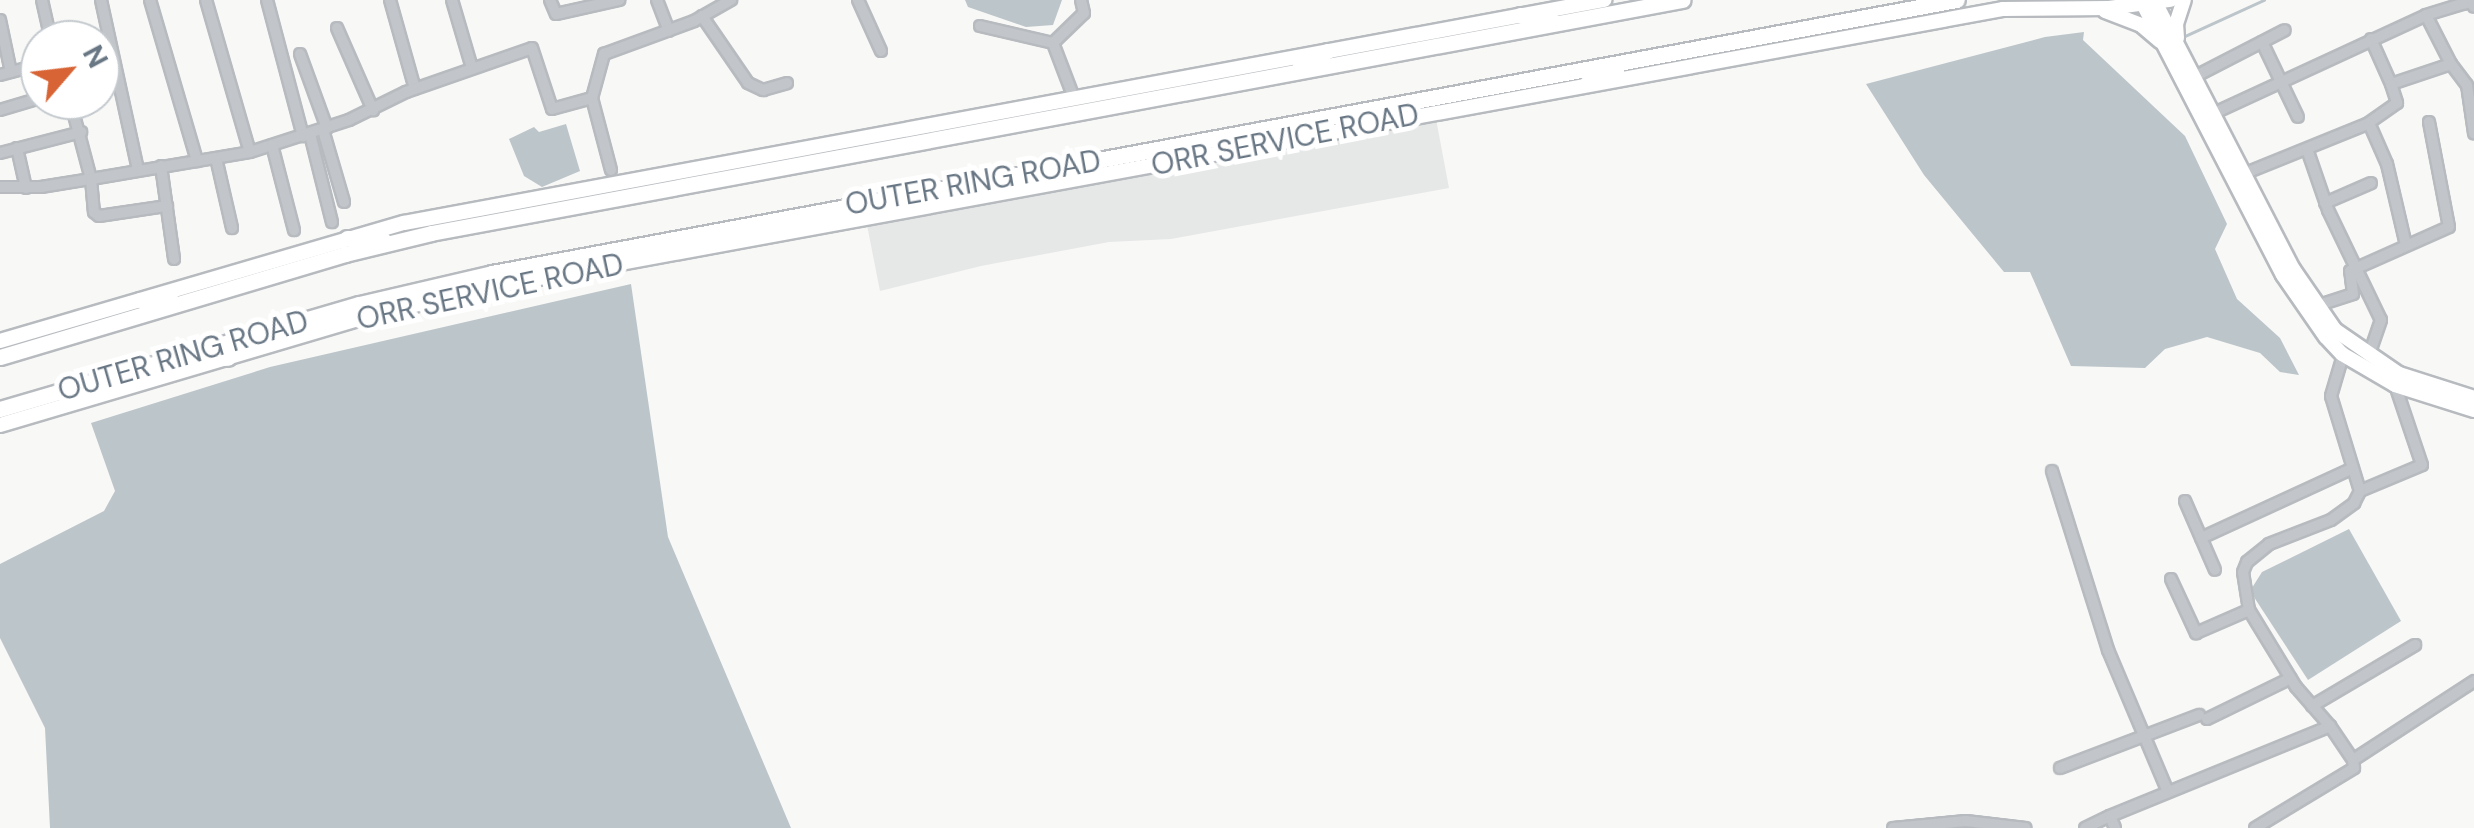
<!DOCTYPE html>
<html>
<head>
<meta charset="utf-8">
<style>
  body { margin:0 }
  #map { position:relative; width:2474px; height:828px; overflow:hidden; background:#f8f8f6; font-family:"DM Sans",sans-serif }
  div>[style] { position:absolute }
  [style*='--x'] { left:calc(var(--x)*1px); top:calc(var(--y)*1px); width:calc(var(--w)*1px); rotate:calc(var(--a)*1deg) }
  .built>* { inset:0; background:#e6e7e7 }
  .water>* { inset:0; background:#bcc5ca }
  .stream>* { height:2.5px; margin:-1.25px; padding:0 1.25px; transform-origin:1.25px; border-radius:1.25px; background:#bcc5ca }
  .roads { filter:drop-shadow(2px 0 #b7bbbf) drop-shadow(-2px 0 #b7bbbf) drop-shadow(0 2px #b7bbbf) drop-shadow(0 -2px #b7bbbf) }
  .minor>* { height:10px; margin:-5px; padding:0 5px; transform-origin:5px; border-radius:5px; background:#c2c5c9 }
  .major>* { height:14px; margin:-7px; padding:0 7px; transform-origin:7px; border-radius:7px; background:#fff }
  .highway>* { height:15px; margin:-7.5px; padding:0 7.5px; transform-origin:7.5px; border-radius:7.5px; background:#fff }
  span { translate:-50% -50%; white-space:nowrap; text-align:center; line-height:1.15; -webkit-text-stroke:10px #fff; paint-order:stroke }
  .street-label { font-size:30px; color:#697785 }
  .north { position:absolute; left:20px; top:20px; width:100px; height:100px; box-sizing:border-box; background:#fff; border:2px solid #c3c9ce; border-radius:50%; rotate:62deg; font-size:28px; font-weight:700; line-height:40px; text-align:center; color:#697785 }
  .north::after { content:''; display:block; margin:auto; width:35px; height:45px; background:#d86435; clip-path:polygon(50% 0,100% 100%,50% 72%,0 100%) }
</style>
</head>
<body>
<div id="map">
  <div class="built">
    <div style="clip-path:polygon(1436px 119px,1449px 188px,1171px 239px,1109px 242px,981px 266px,880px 291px,867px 225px)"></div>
  </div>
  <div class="water">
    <div style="clip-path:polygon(965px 0,1062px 0,1053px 25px,1026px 27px,968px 7px)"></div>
    <div style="clip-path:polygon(2084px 32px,2083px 40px,2185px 136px,2227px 224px,2215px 249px,2237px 299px,2280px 338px,2299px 375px,2280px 372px,2260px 353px,2207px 337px,2165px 349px,2145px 368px,2071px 366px,2030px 272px,2004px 272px,1924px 175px,1866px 84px,2045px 37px)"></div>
    <div style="clip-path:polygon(566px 124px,580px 171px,542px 187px,524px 176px,509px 139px,534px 127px,539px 132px)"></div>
    <div style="clip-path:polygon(631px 284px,668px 537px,791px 828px,50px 828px,45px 728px,0 638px,0 564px,104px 511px,115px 491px,91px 423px,270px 367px)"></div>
    <div style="clip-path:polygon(2349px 529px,2401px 621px,2308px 680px,2250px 591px,2262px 572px)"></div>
  </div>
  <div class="stream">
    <div style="--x:2183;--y:37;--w:89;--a:-24.6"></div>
  </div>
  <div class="roads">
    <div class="minor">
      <div style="--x:42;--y:0;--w:41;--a:77.3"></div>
      <div style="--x:101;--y:0;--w:174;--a:77.7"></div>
      <div style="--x:150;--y:0;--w:168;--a:73.7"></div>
      <div style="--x:206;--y:0;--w:158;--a:73.9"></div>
      <div style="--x:267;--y:0;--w:141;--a:75.2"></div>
      <div style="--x:390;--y:0;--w:92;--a:74.3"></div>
      <div style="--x:452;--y:0;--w:71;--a:73.6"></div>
      <div style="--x:550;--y:0;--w:15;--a:67"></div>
      <div style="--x:556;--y:14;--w:65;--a:-12.5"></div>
      <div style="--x:657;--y:0;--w:33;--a:69"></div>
      <div style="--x:858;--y:0;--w:56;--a:65.7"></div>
      <div style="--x:2426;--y:15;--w:39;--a:-17"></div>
      <div style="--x:2463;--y:4;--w:9;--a:-13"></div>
      <div style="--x:2472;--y:2;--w:5;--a:68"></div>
      <div style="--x:702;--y:16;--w:81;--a:55.5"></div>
      <div style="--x:748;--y:83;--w:17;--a:25"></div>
      <div style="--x:763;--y:90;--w:25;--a:-16"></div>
      <div style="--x:0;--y:20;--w:53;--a:78.1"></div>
      <div style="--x:980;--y:26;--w:75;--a:13.1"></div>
      <div style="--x:337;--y:28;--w:90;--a:66.3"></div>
      <div style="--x:2371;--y:39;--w:49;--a:66"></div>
      <div style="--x:2262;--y:42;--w:83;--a:64.4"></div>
      <div style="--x:1053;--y:43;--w:59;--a:69.1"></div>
      <div style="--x:1053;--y:43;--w:43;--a:-44.1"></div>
      <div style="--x:1084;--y:13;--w:13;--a:-103"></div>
      <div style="--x:300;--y:54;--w:79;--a:70"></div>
      <div style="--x:2451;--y:64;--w:26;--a:53"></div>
      <div style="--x:2467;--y:85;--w:49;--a:81.7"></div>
      <div style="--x:0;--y:75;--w:31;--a:-15"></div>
      <div style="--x:2194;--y:77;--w:102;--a:-27.3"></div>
      <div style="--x:70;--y:100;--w:82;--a:75.1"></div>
      <div style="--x:91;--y:179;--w:161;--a:-9.6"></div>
      <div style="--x:250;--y:152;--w:104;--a:-17.9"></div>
      <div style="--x:349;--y:120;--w:64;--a:-26.2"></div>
      <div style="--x:406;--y:92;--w:133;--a:-19.2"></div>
      <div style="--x:532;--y:48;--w:64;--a:71.8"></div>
      <div style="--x:552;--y:109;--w:41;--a:-15.4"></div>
      <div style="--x:0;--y:110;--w:42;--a:-16.7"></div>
      <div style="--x:2210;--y:115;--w:238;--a:-24.8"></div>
      <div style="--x:2426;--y:15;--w:55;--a:63"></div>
      <div style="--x:2451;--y:64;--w:63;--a:161.6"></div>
      <div style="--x:2391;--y:84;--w:20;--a:72"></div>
      <div style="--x:2397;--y:103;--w:37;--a:145"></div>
      <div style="--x:2367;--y:124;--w:131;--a:158"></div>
      <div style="--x:2369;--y:123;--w:45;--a:66.3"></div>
      <div style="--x:2387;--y:164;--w:83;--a:76.8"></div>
      <div style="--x:323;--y:130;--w:75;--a:73.7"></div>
      <div style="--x:310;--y:134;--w:91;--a:76"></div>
      <div style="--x:272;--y:145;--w:88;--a:75.5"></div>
      <div style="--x:17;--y:148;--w:41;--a:77.3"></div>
      <div style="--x:2307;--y:149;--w:65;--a:71"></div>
      <div style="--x:2328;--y:210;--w:122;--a:64.3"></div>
      <div style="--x:2381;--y:320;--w:39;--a:109"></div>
      <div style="--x:0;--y:153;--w:84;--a:-14.5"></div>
      <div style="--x:216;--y:158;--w:72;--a:77.1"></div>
      <div style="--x:161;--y:166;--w:94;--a:82"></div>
      <div style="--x:611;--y:170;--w:74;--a:-104.8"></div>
      <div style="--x:592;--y:98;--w:46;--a:-74.7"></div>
      <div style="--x:604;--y:54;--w:96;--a:-20.1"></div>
      <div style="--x:694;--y:21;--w:43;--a:-29.6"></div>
      <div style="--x:0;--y:187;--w:41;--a:0"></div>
      <div style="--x:41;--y:187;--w:51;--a:-9.1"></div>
      <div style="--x:91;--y:179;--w:33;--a:85"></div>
      <div style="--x:94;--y:212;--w:6;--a:39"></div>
      <div style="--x:99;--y:216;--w:69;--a:-8.4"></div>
      <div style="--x:2325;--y:203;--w:50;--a:-23.5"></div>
      <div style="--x:2316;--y:306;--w:39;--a:-18"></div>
      <div style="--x:2353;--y:294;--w:23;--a:-97"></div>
      <div style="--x:2350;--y:271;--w:108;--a:-24"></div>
      <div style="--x:2449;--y:227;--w:107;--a:-100.8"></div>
      <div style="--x:2052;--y:471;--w:188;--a:72.6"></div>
      <div style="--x:2108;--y:650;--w:152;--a:67.1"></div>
      <div style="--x:2360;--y:491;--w:67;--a:-22.8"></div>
      <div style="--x:2422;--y:465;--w:84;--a:-108.6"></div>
      <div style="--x:2185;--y:501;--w:75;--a:66.5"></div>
      <div style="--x:2201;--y:538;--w:167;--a:-24.7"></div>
      <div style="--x:2171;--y:579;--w:60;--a:65.2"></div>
      <div style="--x:2196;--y:633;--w:58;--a:-23.5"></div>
      <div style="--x:2312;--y:706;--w:120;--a:-30.6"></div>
      <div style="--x:2207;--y:719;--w:93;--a:-26"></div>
      <div style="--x:2330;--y:726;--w:41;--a:55.9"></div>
      <div style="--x:2353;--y:760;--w:145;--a:-33.1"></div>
      <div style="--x:2060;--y:768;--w:149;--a:-20.9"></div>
      <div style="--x:1893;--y:828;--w:73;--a:-5.5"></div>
      <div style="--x:1966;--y:821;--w:60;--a:6.7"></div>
      <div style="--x:2085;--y:828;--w:28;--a:-26"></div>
      <div style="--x:2115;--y:828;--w:13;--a:-113"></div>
      <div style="--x:2110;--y:816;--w:238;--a:-22.2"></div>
      <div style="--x:2330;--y:726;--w:52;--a:-131.1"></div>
      <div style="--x:2296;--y:687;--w:90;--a:-121.4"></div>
      <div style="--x:2249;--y:610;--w:38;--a:-99"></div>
      <div style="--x:2243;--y:572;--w:11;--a:-68"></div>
      <div style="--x:2247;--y:562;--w:28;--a:-39"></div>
      <div style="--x:2269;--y:544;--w:66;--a:-21.2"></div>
      <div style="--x:2331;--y:520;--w:29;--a:-36"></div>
      <div style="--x:2354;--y:503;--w:13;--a:-63"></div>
      <div style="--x:2360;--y:491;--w:99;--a:-107"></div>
      <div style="--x:2331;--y:396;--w:46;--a:-73.5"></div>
      <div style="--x:2255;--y:828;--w:116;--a:-31.2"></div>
      <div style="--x:2354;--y:768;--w:8;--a:-97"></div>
    </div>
    <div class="major">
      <div style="--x:2141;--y:0;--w:309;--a:62.7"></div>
      <div style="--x:2283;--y:275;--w:75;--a:55.3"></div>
      <div style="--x:2326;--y:337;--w:23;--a:47"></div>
      <div style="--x:2342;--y:354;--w:61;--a:30.3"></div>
      <div style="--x:2395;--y:385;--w:83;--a:17.6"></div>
      <div style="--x:2154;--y:0;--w:303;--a:62.7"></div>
      <div style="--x:2293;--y:269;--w:74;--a:55.5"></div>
      <div style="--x:2335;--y:330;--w:78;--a:34.5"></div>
      <div style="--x:2399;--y:374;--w:79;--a:17.7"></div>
      <div style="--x:2105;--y:11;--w:39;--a:21"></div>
      <div style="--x:2141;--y:25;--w:25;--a:40"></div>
      <div style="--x:2177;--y:38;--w:14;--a:-94"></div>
      <div style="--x:2176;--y:24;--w:25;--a:-72"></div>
      <div style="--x:0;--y:341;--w:421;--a:-16.3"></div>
      <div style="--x:404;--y:223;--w:1221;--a:-10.53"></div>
      <div style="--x:0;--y:425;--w:369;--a:-16.5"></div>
      <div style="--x:354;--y:320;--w:129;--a:-13.9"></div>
      <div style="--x:479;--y:289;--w:1550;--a:-10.41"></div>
      <div style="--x:2003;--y:9;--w:106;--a:-0.5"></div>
      <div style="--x:2109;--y:8;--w:62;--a:-7.5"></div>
    </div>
    <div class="highway">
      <div style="--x:1520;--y:15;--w:31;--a:7"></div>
      <div style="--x:1300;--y:65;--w:31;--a:-27"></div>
      <div style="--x:1587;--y:83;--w:32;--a:-24"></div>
      <div style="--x:1367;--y:116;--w:36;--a:3"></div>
      <div style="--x:347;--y:238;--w:36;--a:2"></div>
      <div style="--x:140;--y:300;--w:31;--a:0"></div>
      <div style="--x:406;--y:306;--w:30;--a:-27"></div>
      <div style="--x:0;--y:357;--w:360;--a:-16.6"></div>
      <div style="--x:345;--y:254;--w:89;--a:-13.7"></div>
      <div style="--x:431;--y:233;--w:1273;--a:-10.55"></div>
      <div style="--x:192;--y:359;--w:36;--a:-2"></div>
      <div style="--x:0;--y:409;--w:374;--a:-16.3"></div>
      <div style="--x:359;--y:304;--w:137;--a:-13.1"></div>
      <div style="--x:492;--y:273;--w:1490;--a:-10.56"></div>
    </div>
  </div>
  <div class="street-label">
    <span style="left:1285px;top:140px;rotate:-11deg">ORR SERVICE ROAD</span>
    <span style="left:973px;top:183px;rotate:-10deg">OUTER RING ROAD</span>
    <span style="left:490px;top:292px;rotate:-12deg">ORR SERVICE ROAD</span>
    <span style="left:183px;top:356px;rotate:-16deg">OUTER RING ROAD</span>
  </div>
  <div class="north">N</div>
</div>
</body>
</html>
